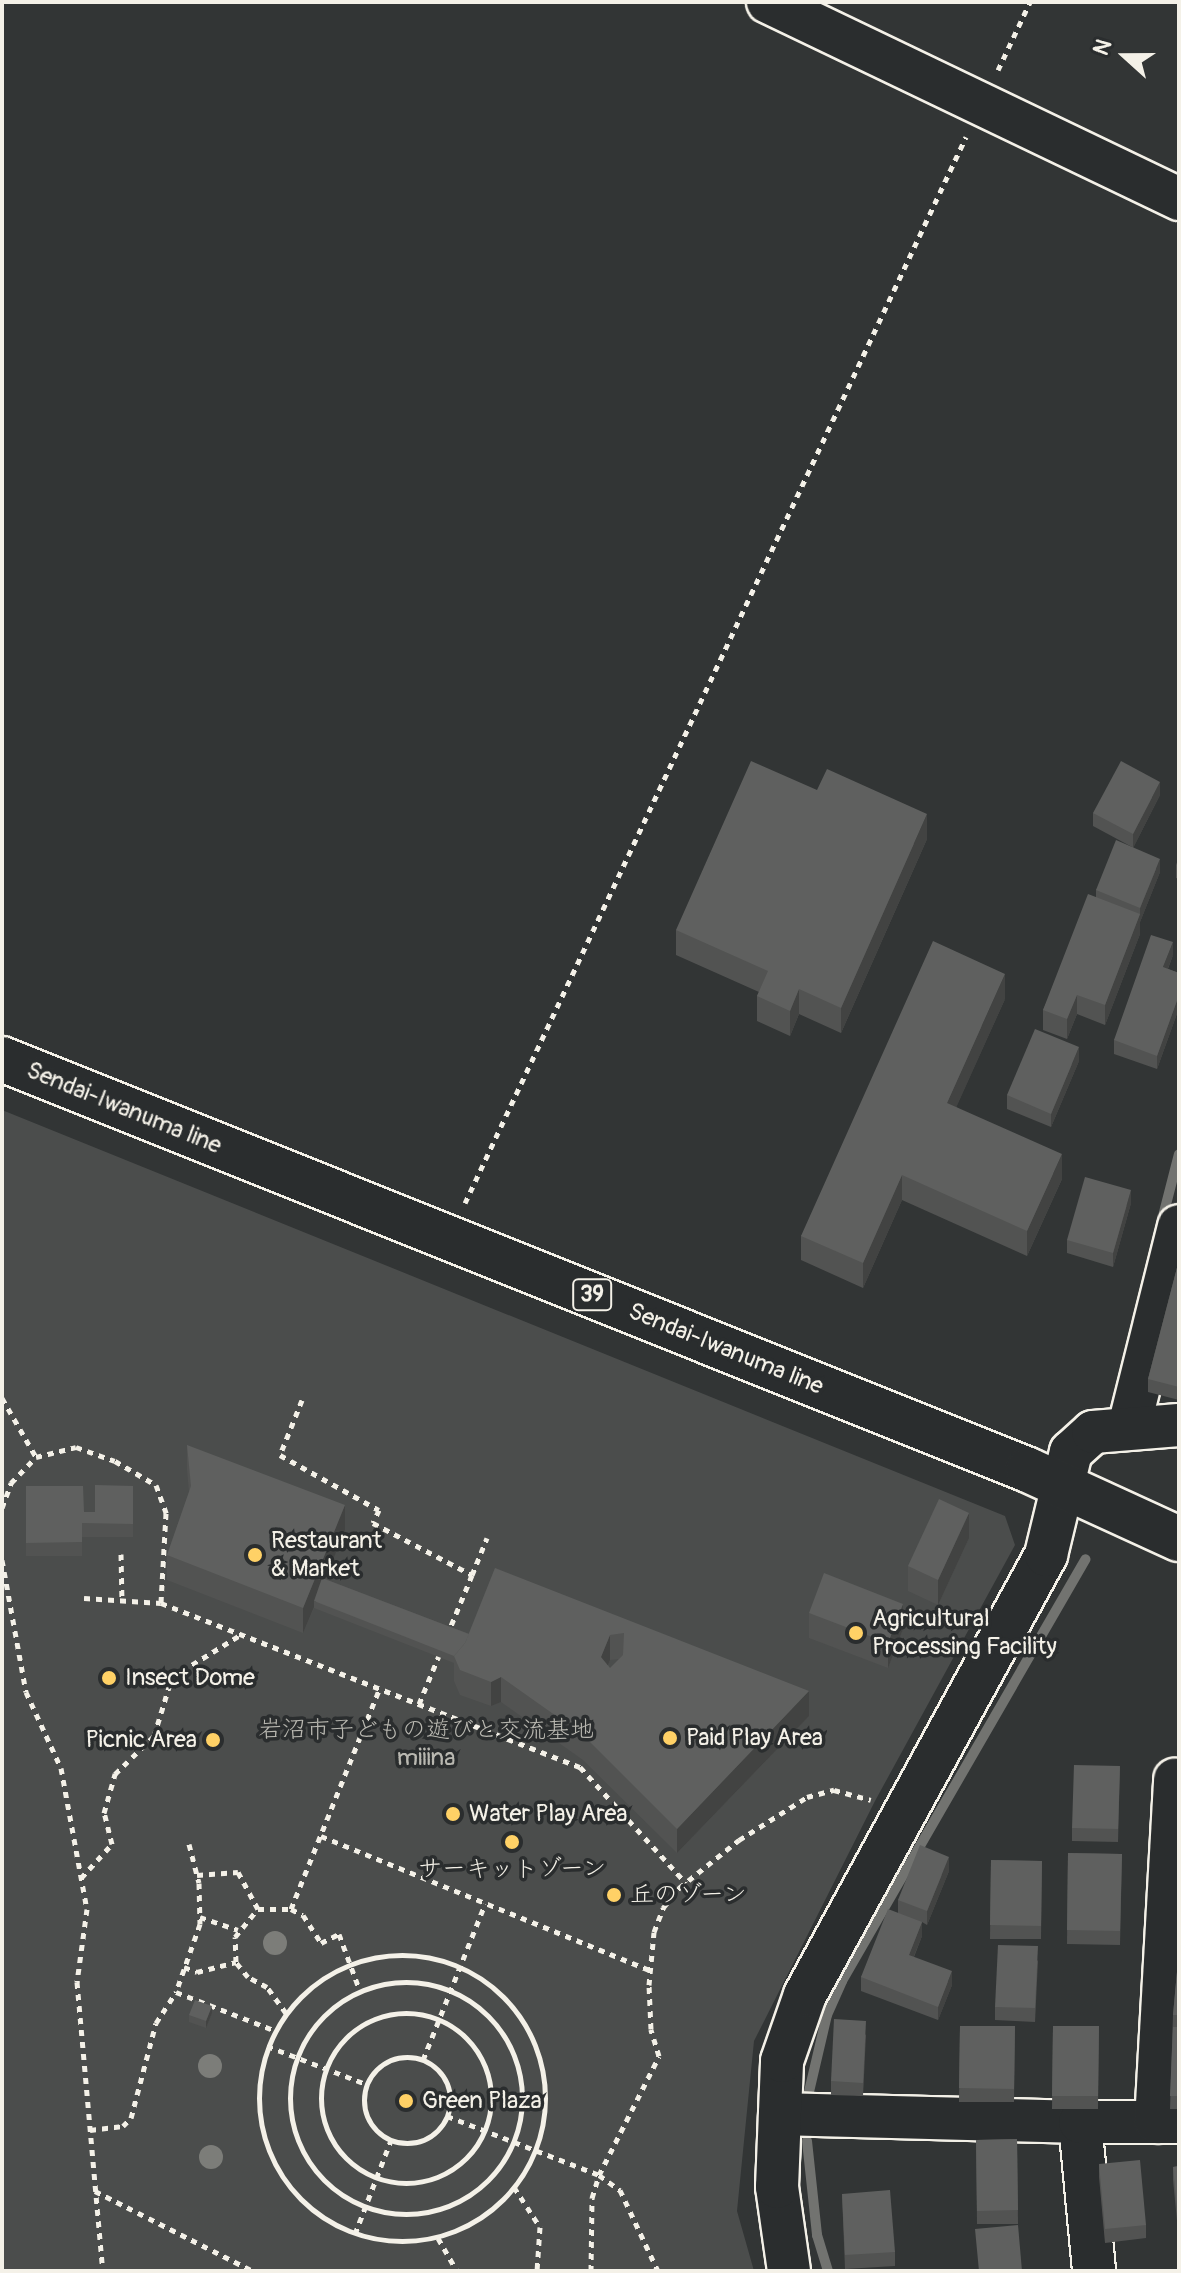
<!DOCTYPE html>
<html>
<head>
<meta charset="utf-8">
<style>
  body { margin:0 }
  #map { position:relative; width:1181px; height:2273px; overflow:hidden; background:#323535; font-family:Pangolin,"Klee One",sans-serif }
  div>[style] { position:absolute }
  [style*='--x'] { left:calc(var(--x)*1px); top:calc(var(--y)*1px); width:calc(var(--w)*1px); rotate:calc(var(--a)*1deg) }
  .green>* { inset:0; background:#4b4d4c }
  .stream>* { height:10px; margin:-5px; padding:0 5px; transform-origin:5px; border-radius:5px; background:#727370 }
  .path>* { height:5px; margin-top:-2.5px; transform-origin:0; background:repeating-linear-gradient(90deg,#f4f1e8 0 6px,transparent 0 12px) }
  .path>.ring { margin:-2.5px; padding:0; box-sizing:content-box; background:none; border:5px solid #f4f1e8; border-radius:50% }
  .roads { filter:drop-shadow(2px 0 #f4f1e8) drop-shadow(-2px 0 #f4f1e8) drop-shadow(0 2px #f4f1e8) drop-shadow(0 -2px #f4f1e8) }
  .minor>* { height:42px; margin:-21px; padding:0 21px; transform-origin:21px; border-radius:21px; background:#2a2d2e }
  .major>* { height:44px; margin:-22px; padding:0 22px; transform-origin:22px; border-radius:22px; background:#2a2d2e }
  .trees>* { width:24px; height:24px; margin:-12px; border-radius:50%; background:#7c7d79 }
  .wall>* { inset:0; background:#525352 }
  .shaded-wall>* { inset:0; background:#424342 }
  .building>* { inset:0; background:#5f605f }
  .dots>* { width:22px; height:22px; translate:-50% -50%; box-sizing:border-box; border:4px solid #2a2d2e; border-radius:50% }
  span { translate:-50% -50%; white-space:nowrap; text-align:center; line-height:1.15; -webkit-text-stroke:7px #2a2d2e; paint-order:stroke }
  .shield-label span { padding:2px 6px; background:#2a2d2e; border:2px solid; border-radius:6px; -webkit-text-stroke-width:0 }
  .shield-label { font-size:22px; color:#f4f1e8; font-weight:700 }
  .street-label { font-size:24px; color:#f4f1e8 }
  .poi-label { font-size:24px; color:#f4f1e8 }
  .left { translate:0 -50%; text-align:left }
  .right { translate:-100% -50%; text-align:right }
  .park-label { font-size:24px; color:#b9b8b1 }
  .frame { position:absolute; inset:0; border:4px solid #f4f1e8; pointer-events:none }
  .north { position:absolute; left:1085px; top:16px; width:80px; height:80px; -webkit-text-stroke:6px #2a2d2e; paint-order:stroke; rotate:291deg; font-size:22px; font-weight:700; line-height:32px; text-align:center; color:#f4f1e8 }
  .north::after { content:''; display:block; margin:auto; width:28px; height:36px; background:#f4f1e8; clip-path:polygon(50% 0,100% 100%,50% 72%,0 100%) }
</style>
</head>
<body>
<div id="map">
  <div class="green">
    <div style="clip-path:polygon(2px 1110px,1005px 1516px,1015px 1545px,875px 1801px,754px 2041px,737px 2211px,754px 2271px,4px 2271px)"></div>
  </div>
  <div class="stream">
    <div style="--x:1161;--y:1224;--w:72;--a:-75.6"></div>
    <div style="--x:808;--y:2096;--w:83;--a:-76.8"></div>
    <div style="--x:827;--y:2015;--w:37;--a:-66"></div>
    <div style="--x:842;--y:1981;--w:487;--a:-60"></div>
    <div style="--x:807;--y:2141;--w:95;--a:83.9"></div>
    <div style="--x:817;--y:2235;--w:38;--a:73"></div>
  </div>
  <div class="path">
    <div style="--x:998;--y:70;--w:75;--a:-64.8"></div>
    <div style="--x:465;--y:1203;--w:1178;--a:-64.83"></div>
    <div style="--x:2;--y:1398;--w:68;--a:60"></div>
    <div style="--x:302;--y:1400;--w:59;--a:111.8"></div>
    <div style="--x:280;--y:1455;--w:113;--a:29.1"></div>
    <div style="--x:379;--y:1510;--w:14;--a:115"></div>
    <div style="--x:373;--y:1523;--w:112;--a:27.7"></div>
    <div style="--x:472;--y:1575;--w:63;--a:112.5"></div>
    <div style="--x:2;--y:1508;--w:27;--a:-70"></div>
    <div style="--x:11;--y:1483;--w:36;--a:-46"></div>
    <div style="--x:36;--y:1457;--w:41;--a:-14"></div>
    <div style="--x:76;--y:1447;--w:41;--a:19.7"></div>
    <div style="--x:115;--y:1461;--w:48;--a:30.3"></div>
    <div style="--x:156;--y:1485;--w:30;--a:70"></div>
    <div style="--x:166;--y:1513;--w:90;--a:93.2"></div>
    <div style="--x:161;--y:1603;--w:450;--a:21.4"></div>
    <div style="--x:580;--y:1767;--w:157;--a:47.6"></div>
    <div style="--x:121;--y:1554;--w:47;--a:88.8"></div>
    <div style="--x:2;--y:1560;--w:134;--a:79.7"></div>
    <div style="--x:26;--y:1692;--w:84;--a:65.3"></div>
    <div style="--x:61;--y:1768;--w:143;--a:79.6"></div>
    <div style="--x:87;--y:1909;--w:74;--a:97.8"></div>
    <div style="--x:77;--y:1982;--w:290;--a:84.9"></div>
    <div style="--x:472;--y:1575;--w:40;--a:-68"></div>
    <div style="--x:84;--y:1598;--w:77;--a:3.7"></div>
    <div style="--x:419;--y:1704;--w:55;--a:-67.6"></div>
    <div style="--x:321;--y:1836;--w:355;--a:22.2"></div>
    <div style="--x:189;--y:1844;--w:40;--a:75.6"></div>
    <div style="--x:199;--y:1883;--w:41;--a:88.6"></div>
    <div style="--x:200;--y:1924;--w:72;--a:109.4"></div>
    <div style="--x:176;--y:1992;--w:107;--a:21.3"></div>
    <div style="--x:197;--y:1875;--w:41;--a:-4.2"></div>
    <div style="--x:238;--y:1872;--w:42;--a:61.6"></div>
    <div style="--x:81;--y:1878;--w:46;--a:-47.6"></div>
    <div style="--x:112;--y:1844;--w:32;--a:-104"></div>
    <div style="--x:104;--y:1813;--w:41;--a:-74.2"></div>
    <div style="--x:115;--y:1774;--w:54;--a:-44.3"></div>
    <div style="--x:154;--y:1736;--w:51;--a:-73"></div>
    <div style="--x:169;--y:1687;--w:21;--a:-51"></div>
    <div style="--x:182;--y:1671;--w:70;--a:-31.7"></div>
    <div style="--x:291;--y:1909;--w:13;--a:27"></div>
    <div style="--x:303;--y:1915;--w:33;--a:57"></div>
    <div style="--x:321;--y:1943;--w:20;--a:-27"></div>
    <div style="--x:339;--y:1934;--w:61;--a:69.8"></div>
    <div style="--x:200;--y:1917;--w:40;--a:18.9"></div>
    <div class="ring" style="left:259px;top:1955px;width:281px;height:281px"></div>
    <div style="--x:184;--y:1967;--w:14;--a:21"></div>
    <div style="--x:197;--y:1972;--w:40;--a:-14.4"></div>
    <div class="ring" style="left:290px;top:1982px;width:227px;height:227px"></div>
    <div class="ring" style="left:321px;top:2013px;width:165px;height:165px"></div>
    <div style="--x:286;--y:2013;--w:32;--a:-126"></div>
    <div style="--x:267;--y:1987;--w:21;--a:-152"></div>
    <div style="--x:248;--y:1977;--w:19;--a:-129"></div>
    <div style="--x:236;--y:1962;--w:25;--a:-92"></div>
    <div style="--x:235;--y:1937;--w:36;--a:-51"></div>
    <div style="--x:258;--y:1909;--w:33;--a:0"></div>
    <div style="--x:291;--y:1909;--w:238;--a:-68.1"></div>
    <div style="--x:267;--y:2046;--w:106;--a:21"></div>
    <div class="ring" style="left:364px;top:2057px;width:81px;height:81px"></div>
    <div style="--x:423;--y:2060;--w:168;--a:-68.3"></div>
    <div style="--x:447;--y:2116;--w:163;--a:21.2"></div>
    <div style="--x:599;--y:2175;--w:26;--a:36"></div>
    <div style="--x:620;--y:2190;--w:89;--a:64.9"></div>
    <div style="--x:90;--y:2130;--w:33;--a:-7"></div>
    <div style="--x:123;--y:2126;--w:11;--a:-45"></div>
    <div style="--x:131;--y:2118;--w:98;--a:-75.3"></div>
    <div style="--x:156;--y:2023;--w:37;--a:-57"></div>
    <div style="--x:514;--y:2187;--w:48;--a:57"></div>
    <div style="--x:540;--y:2227;--w:44;--a:93.9"></div>
    <div style="--x:95;--y:2191;--w:177;--a:26.9"></div>
    <div style="--x:355;--y:2234;--w:101;--a:-69"></div>
    <div style="--x:438;--y:2238;--w:38;--a:60"></div>
    <div style="--x:591;--y:2271;--w:73;--a:-89.2"></div>
    <div style="--x:592;--y:2198;--w:24;--a:-73"></div>
    <div style="--x:599;--y:2175;--w:133;--a:-63.2"></div>
    <div style="--x:659;--y:2056;--w:28;--a:-107"></div>
    <div style="--x:651;--y:2029;--w:44;--a:-92.6"></div>
    <div style="--x:649;--y:1985;--w:53;--a:-84.6"></div>
    <div style="--x:654;--y:1932;--w:26;--a:-69"></div>
    <div style="--x:663;--y:1908;--w:26;--a:-51"></div>
    <div style="--x:679;--y:1888;--w:77;--a:-38.7"></div>
    <div style="--x:739;--y:1840;--w:80;--a:-32.3"></div>
    <div style="--x:807;--y:1797;--w:28;--a:-15"></div>
    <div style="--x:834;--y:1790;--w:38;--a:15"></div>
  </div>
  <div class="roads">
    <div class="minor">
      <div style="--x:768;--y:2;--w:456;--a:25.6"></div>
      <div style="--x:1129;--y:1427;--w:207;--a:-76"></div>
      <div style="--x:780;--y:2114;--w:300;--a:1.5"></div>
      <div style="--x:1080;--y:2122;--w:150;--a:84.6"></div>
      <div style="--x:1080;--y:2122;--w:99;--a:0"></div>
      <div style="--x:1156;--y:2122;--w:343;--a:-86.8"></div>
      <div style="--x:789;--y:2271;--w:85;--a:-98.1"></div>
      <div style="--x:777;--y:2187;--w:126;--a:-87.7"></div>
      <div style="--x:782;--y:2061;--w:70;--a:-70.8"></div>
      <div style="--x:805;--y:1995;--w:502;--a:-61.29"></div>
      <div style="--x:1046;--y:1555;--w:106;--a:-76.4"></div>
      <div style="--x:1071;--y:1452;--w:30;--a:-42"></div>
      <div style="--x:1093;--y:1432;--w:86;--a:-4.7"></div>
    </div>
    <div class="major">
      <div style="--x:2;--y:1059;--w:1105;--a:21.83"></div>
      <div style="--x:1028;--y:1470;--w:166;--a:24.6"></div>
    </div>
  </div>
  <div class="trees">
    <div style="left:275px;top:1943px"></div>
    <div style="left:210px;top:2066px"></div>
    <div style="left:211px;top:2157px"></div>
  </div>
  <div class="wall">
    <div style="clip-path:polygon(1160px 795px,1133px 848px,1160px 872px,1140px 922px,1140px 934px,1105px 1025px,1077px 1014px,1067px 1039px,1043px 1030px,1043px 1010px,1096px 897px,1096px 890px,1132px 847px,1093px 826px,1093px 813px)"></div>
    <div style="clip-path:polygon(927px 839px,841px 1033px,799px 1014px,790px 1036px,757px 1021px,757px 996px,759px 992px,676px 955px,676px 930px)"></div>
    <div style="clip-path:polygon(1179px 857px,1179px 879px,1176px 878px,1176px 865px)"></div>
    <div style="clip-path:polygon(1173px 955px,1168px 969px,1179px 973px,1179px 1008px,1157px 1069px,1114px 1054px,1114px 1040px)"></div>
    <div style="clip-path:polygon(1005px 999px,956px 1107px,1062px 1179px,1027px 1256px,902px 1200px,863px 1288px,801px 1260px,801px 1236px)"></div>
    <div style="clip-path:polygon(1079px 1061px,1051px 1127px,1007px 1109px,1007px 1095px)"></div>
    <div style="clip-path:polygon(1131px 1203px,1113px 1267px,1067px 1253px,1067px 1240px)"></div>
    <div style="clip-path:polygon(1179px 1260px,1179px 1400px,1148px 1392px,1148px 1379px)"></div>
    <div style="clip-path:polygon(evenodd,187px 1445px,345px 1530px,325px 1579px,469px 1634px,495px 1568px,809px 1716px,677px 1853px,583px 1760px,501px 1702px,491px 1706px,460px 1695px,454px 1681px,454px 1663px,314px 1608px,303px 1633px,167px 1580px,167px 1555px,189px 1492px,187px 1470px,187px 1445px,619px 1659px,610px 1668px,608px 1665px,610px 1660px,619px 1659px)"></div>
    <div style="clip-path:polygon(26px 1486px,84px 1512px,95px 1512px,133px 1486px,133px 1537px,82px 1537px,82px 1556px,26px 1556px)"></div>
    <div style="clip-path:polygon(969px 1538px,938px 1605px,908px 1591px,908px 1566px)"></div>
    <div style="clip-path:polygon(809px 1613px,903px 1629px,888px 1668px,809px 1638px)"></div>
    <div style="clip-path:polygon(1120px 1766px,1118px 1842px,1072px 1841px,1072px 1828px)"></div>
    <div style="clip-path:polygon(1068px 1853px,1122px 1854px,1120px 1945px,1067px 1944px)"></div>
    <div style="clip-path:polygon(991px 1860px,1042px 1861px,1041px 1939px,990px 1939px)"></div>
    <div style="clip-path:polygon(1179px 1863px,1179px 1926px,1177px 1926px)"></div>
    <div style="clip-path:polygon(949px 1871px,927px 1925px,922px 1922px,922px 1936px,914px 1957px,952px 1985px,938px 2020px,861px 1991px,861px 1977px,898px 1913px,898px 1900px)"></div>
    <div style="clip-path:polygon(1179px 1950px,1179px 2109px,1170px 2109px,1173px 2015px)"></div>
    <div style="clip-path:polygon(1038px 1960px,1035px 2022px,995px 2020px,995px 2007px)"></div>
    <div style="clip-path:polygon(212px 2013px,206px 2028px,189px 2022px,189px 2015px)"></div>
    <div style="clip-path:polygon(960px 2026px,1015px 2026px,1014px 2102px,959px 2102px)"></div>
    <div style="clip-path:polygon(1053px 2026px,1099px 2026px,1098px 2109px,1052px 2109px)"></div>
    <div style="clip-path:polygon(866px 2034px,863px 2096px,831px 2095px,831px 2081px)"></div>
    <div style="clip-path:polygon(1017px 2139px,1018px 2224px,977px 2224px,976px 2140px)"></div>
    <div style="clip-path:polygon(1099px 2164px,1146px 2225px,1146px 2238px,1105px 2243px,1099px 2177px)"></div>
    <div style="clip-path:polygon(1179px 2166px,1179px 2241px,1173px 2180px,1173px 2167px)"></div>
    <div style="clip-path:polygon(842px 2194px,895px 2252px,895px 2266px,845px 2269px)"></div>
  </div>
  <div class="shaded-wall">
    <div style="clip-path:polygon(1160px 782px,1160px 795px,1133px 848px,1133px 834px)"></div>
    <div style="clip-path:polygon(927px 814px,927px 839px,841px 1033px,841px 1008px)"></div>
    <div style="clip-path:polygon(1160px 859px,1160px 872px,1140px 922px,1140px 908px)"></div>
    <div style="clip-path:polygon(1140px 914px,1140px 934px,1105px 1025px,1105px 1005px)"></div>
    <div style="clip-path:polygon(1173px 942px,1173px 955px,1163px 981px,1163px 967px)"></div>
    <div style="clip-path:polygon(1005px 974px,1005px 999px,947px 1128px,947px 1103px)"></div>
    <div style="clip-path:polygon(799px 989px,799px 1014px,790px 1036px,790px 1011px)"></div>
    <div style="clip-path:polygon(1077px 995px,1077px 1014px,1067px 1039px,1067px 1019px)"></div>
    <div style="clip-path:polygon(1179px 995px,1179px 1008px,1157px 1069px,1157px 1056px)"></div>
    <div style="clip-path:polygon(1079px 1047px,1079px 1061px,1051px 1127px,1051px 1114px)"></div>
    <div style="clip-path:polygon(1062px 1154px,1062px 1179px,1027px 1256px,1027px 1231px)"></div>
    <div style="clip-path:polygon(902px 1175px,902px 1200px,863px 1288px,863px 1263px)"></div>
    <div style="clip-path:polygon(1131px 1190px,1131px 1203px,1113px 1267px,1113px 1253px)"></div>
    <div style="clip-path:polygon(345px 1505px,345px 1530px,316px 1602px,314px 1601px,314px 1607px,303px 1633px,303px 1608px)"></div>
    <div style="clip-path:polygon(969px 1513px,969px 1538px,938px 1605px,938px 1580px)"></div>
    <div style="clip-path:polygon(903px 1604px,903px 1629px,888px 1668px,888px 1643px)"></div>
    <div style="clip-path:polygon(610px 1635px,610px 1660px,601px 1682px,601px 1657px)"></div>
    <div style="clip-path:polygon(501px 1677px,501px 1702px,491px 1706px,491px 1682px)"></div>
    <div style="clip-path:polygon(809px 1691px,809px 1716px,677px 1853px,677px 1829px)"></div>
    <div style="clip-path:polygon(949px 1857px,949px 1871px,927px 1925px,927px 1911px)"></div>
    <div style="clip-path:polygon(922px 1922px,922px 1936px,909px 1968px,909px 1955px)"></div>
    <div style="clip-path:polygon(952px 1971px,952px 1985px,938px 2020px,938px 2007px)"></div>
    <div style="clip-path:polygon(212px 2006px,212px 2013px,206px 2028px,206px 2021px)"></div>
  </div>
  <div class="building">
    <div style="clip-path:polygon(751px 761px,817px 790px,827px 769px,927px 814px,841px 1008px,799px 989px,790px 1011px,757px 996px,768px 971px,676px 930px)"></div>
    <div style="clip-path:polygon(1121px 761px,1160px 782px,1133px 834px,1093px 813px)"></div>
    <div style="clip-path:polygon(1116px 840px,1160px 859px,1140px 908px,1096px 890px)"></div>
    <div style="clip-path:polygon(1088px 894px,1140px 914px,1105px 1005px,1077px 995px,1067px 1019px,1043px 1010px)"></div>
    <div style="clip-path:polygon(1151px 935px,1173px 942px,1163px 967px,1179px 973px,1179px 995px,1157px 1056px,1114px 1040px)"></div>
    <div style="clip-path:polygon(933px 941px,1005px 974px,947px 1103px,1062px 1154px,1027px 1231px,902px 1175px,863px 1263px,801px 1236px)"></div>
    <div style="clip-path:polygon(1035px 1029px,1079px 1047px,1051px 1114px,1007px 1095px)"></div>
    <div style="clip-path:polygon(1085px 1177px,1131px 1190px,1113px 1253px,1067px 1240px)"></div>
    <div style="clip-path:polygon(1179px 1260px,1179px 1387px,1148px 1379px)"></div>
    <div style="clip-path:polygon(187px 1445px,345px 1505px,303px 1608px,167px 1555px,191px 1486px)"></div>
    <div style="clip-path:polygon(95px 1485px,133px 1486px,133px 1524px,82px 1523px,82px 1542px,26px 1543px,26px 1486px,83px 1486px,84px 1512px,95px 1512px)"></div>
    <div style="clip-path:polygon(939px 1499px,969px 1513px,938px 1580px,908px 1566px)"></div>
    <div style="clip-path:polygon(evenodd,495px 1568px,809px 1691px,677px 1829px,583px 1735px,501px 1677px,491px 1682px,460px 1670px,454px 1656px,465px 1643px,495px 1568px,624px 1633px,623px 1655px,610px 1668px,601px 1657px,610px 1635px,624px 1633px)"></div>
    <div style="clip-path:polygon(824px 1573px,903px 1604px,888px 1643px,809px 1613px)"></div>
    <div style="clip-path:polygon(322px 1578px,469px 1634px,465px 1643px,454px 1656px,314px 1601px)"></div>
    <div style="clip-path:polygon(1074px 1765px,1120px 1766px,1118px 1829px,1072px 1828px)"></div>
    <div style="clip-path:polygon(920px 1845px,949px 1857px,927px 1911px,898px 1900px)"></div>
    <div style="clip-path:polygon(1068px 1853px,1122px 1854px,1120px 1931px,1067px 1930px)"></div>
    <div style="clip-path:polygon(991px 1860px,1042px 1861px,1041px 1926px,990px 1925px)"></div>
    <div style="clip-path:polygon(1179px 1863px,1179px 1913px,1177px 1913px)"></div>
    <div style="clip-path:polygon(888px 1909px,922px 1922px,909px 1955px,952px 1971px,938px 2007px,861px 1977px)"></div>
    <div style="clip-path:polygon(998px 1945px,1038px 1946px,1035px 2008px,995px 2007px)"></div>
    <div style="clip-path:polygon(1179px 1950px,1179px 2015px,1173px 2015px)"></div>
    <div style="clip-path:polygon(195px 2000px,212px 2006px,206px 2021px,189px 2015px)"></div>
    <div style="clip-path:polygon(834px 2019px,866px 2021px,863px 2083px,831px 2081px)"></div>
    <div style="clip-path:polygon(960px 2026px,1015px 2026px,1014px 2089px,959px 2088px)"></div>
    <div style="clip-path:polygon(1053px 2026px,1099px 2026px,1098px 2096px,1052px 2096px)"></div>
    <div style="clip-path:polygon(1173px 2027px,1179px 2027px,1179px 2096px,1170px 2096px)"></div>
    <div style="clip-path:polygon(1017px 2139px,1018px 2210px,977px 2211px,976px 2140px)"></div>
    <div style="clip-path:polygon(1140px 2160px,1146px 2225px,1105px 2229px,1099px 2164px)"></div>
    <div style="clip-path:polygon(1179px 2166px,1179px 2228px,1173px 2167px)"></div>
    <div style="clip-path:polygon(890px 2190px,895px 2252px,845px 2255px,842px 2194px)"></div>
    <div style="clip-path:polygon(1018px 2225px,1022px 2271px,979px 2271px,975px 2229px)"></div>
  </div>
  <div class="dots">
    <div style="left:255px;top:1555px;background:#ffd166"></div>
    <div style="left:856px;top:1633px;background:#ffd166"></div>
    <div style="left:109px;top:1678px;background:#ffd166"></div>
    <div style="left:670px;top:1738px;background:#ffd166"></div>
    <div style="left:213px;top:1740px;background:#ffd166"></div>
    <div style="left:453px;top:1814px;background:#ffd166"></div>
    <div style="left:512px;top:1842px;background:#ffd166"></div>
    <div style="left:614px;top:1895px;background:#ffd166"></div>
    <div style="left:406px;top:2101px;background:#ffd166"></div>
  </div>
  <div class="shield-label">
    <span style="left:592px;top:1295px">39</span>
  </div>
  <div class="street-label">
    <span style="left:124px;top:1108px;rotate:22deg">Sendai-Iwanuma line</span>
    <span style="left:726px;top:1349px;rotate:22deg">Sendai-Iwanuma line</span>
  </div>
  <div class="poi-label">
    <span class="left" style="left:271px;top:1555px">Restaurant<br>&amp; Market</span>
    <span class="left" style="left:872px;top:1633px">Agricultural<br>Processing Facility</span>
    <span class="left" style="left:125px;top:1678px">Insect Dome</span>
    <span class="left" style="left:686px;top:1738px">Paid Play Area</span>
    <span class="right" style="left:197px;top:1740px">Picnic Area</span>
    <span class="left" style="left:469px;top:1814px">Water Play Area</span>
    <span style="left:512px;top:1869px">サーキットゾーン</span>
    <span class="left" style="left:630px;top:1895px">丘のゾーン</span>
    <span class="left" style="left:422px;top:2101px">Green Plaza</span>
  </div>
  <div class="park-label">
    <span style="left:426px;top:1744px">岩沼市子どもの遊びと交流基地<br>miiina</span>
  </div>
  <div class="frame"></div>
  <div class="north">N</div>
</div>
</body>
</html>
